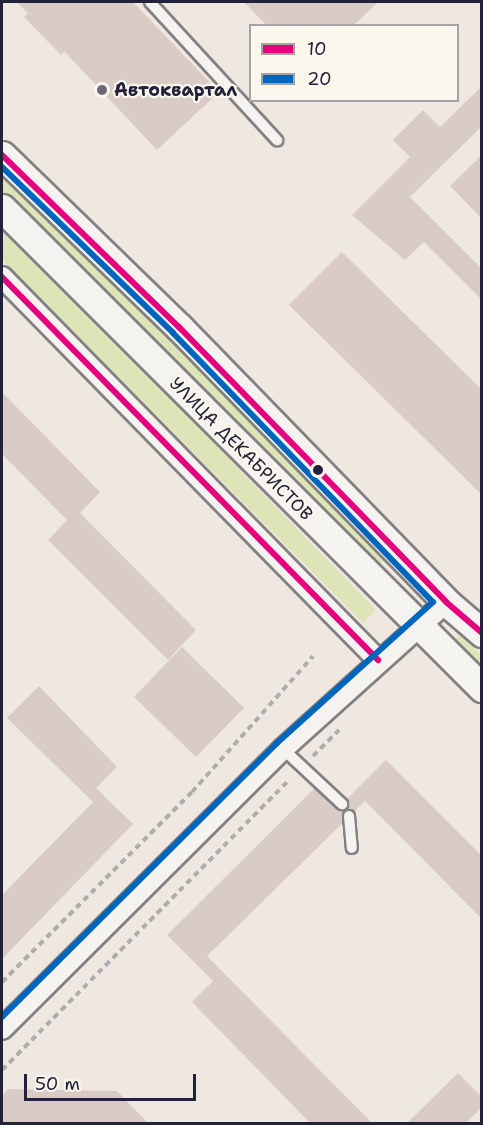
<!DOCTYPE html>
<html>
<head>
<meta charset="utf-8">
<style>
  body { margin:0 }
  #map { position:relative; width:483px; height:1125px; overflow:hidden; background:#efe8e1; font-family:"Shantell Sans",sans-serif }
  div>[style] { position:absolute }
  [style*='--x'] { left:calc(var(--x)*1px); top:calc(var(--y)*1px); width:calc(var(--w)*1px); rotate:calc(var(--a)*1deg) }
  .green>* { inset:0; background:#dde4b7 }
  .building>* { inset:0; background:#d9cbc5 }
  .path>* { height:4px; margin-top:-2px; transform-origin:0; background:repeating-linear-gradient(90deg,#afadad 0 6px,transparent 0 10.5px) }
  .roads { filter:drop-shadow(2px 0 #838081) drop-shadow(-2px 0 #838081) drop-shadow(0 2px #838081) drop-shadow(0 -2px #838081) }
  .lane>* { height:10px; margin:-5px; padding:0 5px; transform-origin:5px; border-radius:5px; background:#f5f3ef }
  .street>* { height:20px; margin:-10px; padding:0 10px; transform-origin:10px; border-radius:10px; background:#f5f3ef }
  .secondary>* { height:27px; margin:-13.5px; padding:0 13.5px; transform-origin:13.5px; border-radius:13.5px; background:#f5f3ef }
  .bus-1>* { height:6px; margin:-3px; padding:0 3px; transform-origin:3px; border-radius:3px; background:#e5007d }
  .bus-2>* { height:6px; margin:-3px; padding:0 3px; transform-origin:3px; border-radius:3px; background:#0065bd }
  .dots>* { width:16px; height:16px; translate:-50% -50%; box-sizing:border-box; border:3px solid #fbf7ec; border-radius:50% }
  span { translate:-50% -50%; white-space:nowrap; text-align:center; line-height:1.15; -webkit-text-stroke:4.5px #fbf7ec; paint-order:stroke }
  .poi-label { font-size:18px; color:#22223b; font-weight:700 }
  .left { translate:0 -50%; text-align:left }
  .street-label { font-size:18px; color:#22223b }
  .frame { position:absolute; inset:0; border:3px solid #22223b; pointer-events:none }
  .legend { position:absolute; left:249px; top:24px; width:210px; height:78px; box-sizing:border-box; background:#fbf7ec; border:2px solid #a4a2a5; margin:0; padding:8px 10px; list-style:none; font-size:18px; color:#22223b }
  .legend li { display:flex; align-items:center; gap:12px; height:30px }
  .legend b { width:30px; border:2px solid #a4a2a5 }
  .scale { position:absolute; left:24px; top:1074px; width:172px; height:27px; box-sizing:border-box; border:3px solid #22223b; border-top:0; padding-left:8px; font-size:18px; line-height:21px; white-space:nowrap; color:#22223b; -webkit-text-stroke:4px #fbf7ec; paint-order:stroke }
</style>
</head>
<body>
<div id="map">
  <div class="green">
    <div style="clip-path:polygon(2px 173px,388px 556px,378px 566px,2px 193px)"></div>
    <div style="clip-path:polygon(2px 225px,376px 610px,363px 623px,2px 260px)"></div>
    <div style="clip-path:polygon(461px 635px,481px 655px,481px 672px,451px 642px)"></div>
  </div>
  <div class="building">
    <div style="clip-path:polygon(17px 2px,133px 2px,219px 92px,157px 150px,64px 51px,61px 55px,24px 17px,28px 13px)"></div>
    <div style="clip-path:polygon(244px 2px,378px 2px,353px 26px,267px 26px)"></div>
    <div style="clip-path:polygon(482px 86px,482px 126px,410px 197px,482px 269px,482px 300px,424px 242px,405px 260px,352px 215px,410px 157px,393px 140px,423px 110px,440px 127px)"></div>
    <div style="clip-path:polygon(482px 155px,482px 219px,450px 186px)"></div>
    <div style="clip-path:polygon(342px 252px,482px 390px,482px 495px,289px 305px)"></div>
    <div style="clip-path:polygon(2px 392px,100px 492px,80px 513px,196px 630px,168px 660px,48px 540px,67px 520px,2px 454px)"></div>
    <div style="clip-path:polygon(182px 647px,244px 708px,196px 757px,134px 697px)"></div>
    <div style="clip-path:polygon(39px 686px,117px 767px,96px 788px,133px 824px,2px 959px,2px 895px,93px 802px,7px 718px)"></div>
    <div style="clip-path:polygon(386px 760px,482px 856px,482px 919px,365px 801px,207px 956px,373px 1124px,311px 1124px,192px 1002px,213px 981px,167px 935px,318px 785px,339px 807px)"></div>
    <div style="clip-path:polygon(458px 1073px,482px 1097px,482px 1107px,465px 1124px,406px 1124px)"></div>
    <div style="clip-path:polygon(8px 1089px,117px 1091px,149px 1124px,2px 1124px,2px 1096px)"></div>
  </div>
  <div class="path">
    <div style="--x:313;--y:756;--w:37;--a:-45"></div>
    <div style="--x:2;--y:982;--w:269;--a:-45"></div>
    <div style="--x:192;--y:792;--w:182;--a:-48.3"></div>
    <div style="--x:2;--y:1070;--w:409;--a:-45.3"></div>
  </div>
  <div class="roads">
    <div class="lane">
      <div style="--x:150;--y:2;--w:188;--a:47.4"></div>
      <div style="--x:283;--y:749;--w:81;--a:43"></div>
      <div style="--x:349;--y:816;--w:32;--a:85"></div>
    </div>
    <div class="street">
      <div style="--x:2;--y:277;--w:537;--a:45.53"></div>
      <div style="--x:2;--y:1029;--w:397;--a:-44.9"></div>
      <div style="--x:283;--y:749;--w:219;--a:-42"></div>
    </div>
    <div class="secondary">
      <div style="--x:2;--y:155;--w:247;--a:44.2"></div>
      <div style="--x:179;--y:327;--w:383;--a:45.8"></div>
      <div style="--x:446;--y:602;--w:48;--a:40.7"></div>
      <div style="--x:2;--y:208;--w:679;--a:45"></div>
    </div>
  </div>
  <div class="bus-1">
    <div style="--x:2;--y:155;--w:247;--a:44.2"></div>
    <div style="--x:179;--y:327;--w:383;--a:45.8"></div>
    <div style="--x:446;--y:602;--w:48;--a:40.7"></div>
    <div style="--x:2;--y:277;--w:537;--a:45.53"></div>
  </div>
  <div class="bus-2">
    <div style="--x:2;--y:167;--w:238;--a:44.1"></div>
    <div style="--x:173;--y:333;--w:374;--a:46"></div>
    <div style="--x:433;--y:602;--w:210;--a:137.9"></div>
    <div style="--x:277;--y:743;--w:388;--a:135.1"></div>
  </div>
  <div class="dots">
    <div style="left:102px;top:90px;background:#6a6775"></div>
    <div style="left:318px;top:470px;background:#22223b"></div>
  </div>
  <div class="poi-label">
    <span class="left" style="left:114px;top:90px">Автоквартал</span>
  </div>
  <div class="street-label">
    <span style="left:241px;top:449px;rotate:45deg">УЛИЦА ДЕКАБРИСТОВ</span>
  </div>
  <div class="frame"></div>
  <ul class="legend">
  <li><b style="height:8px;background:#e5007d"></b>10</li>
  <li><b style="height:8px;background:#0065bd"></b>20</li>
  </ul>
  <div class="scale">50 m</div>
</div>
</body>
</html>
